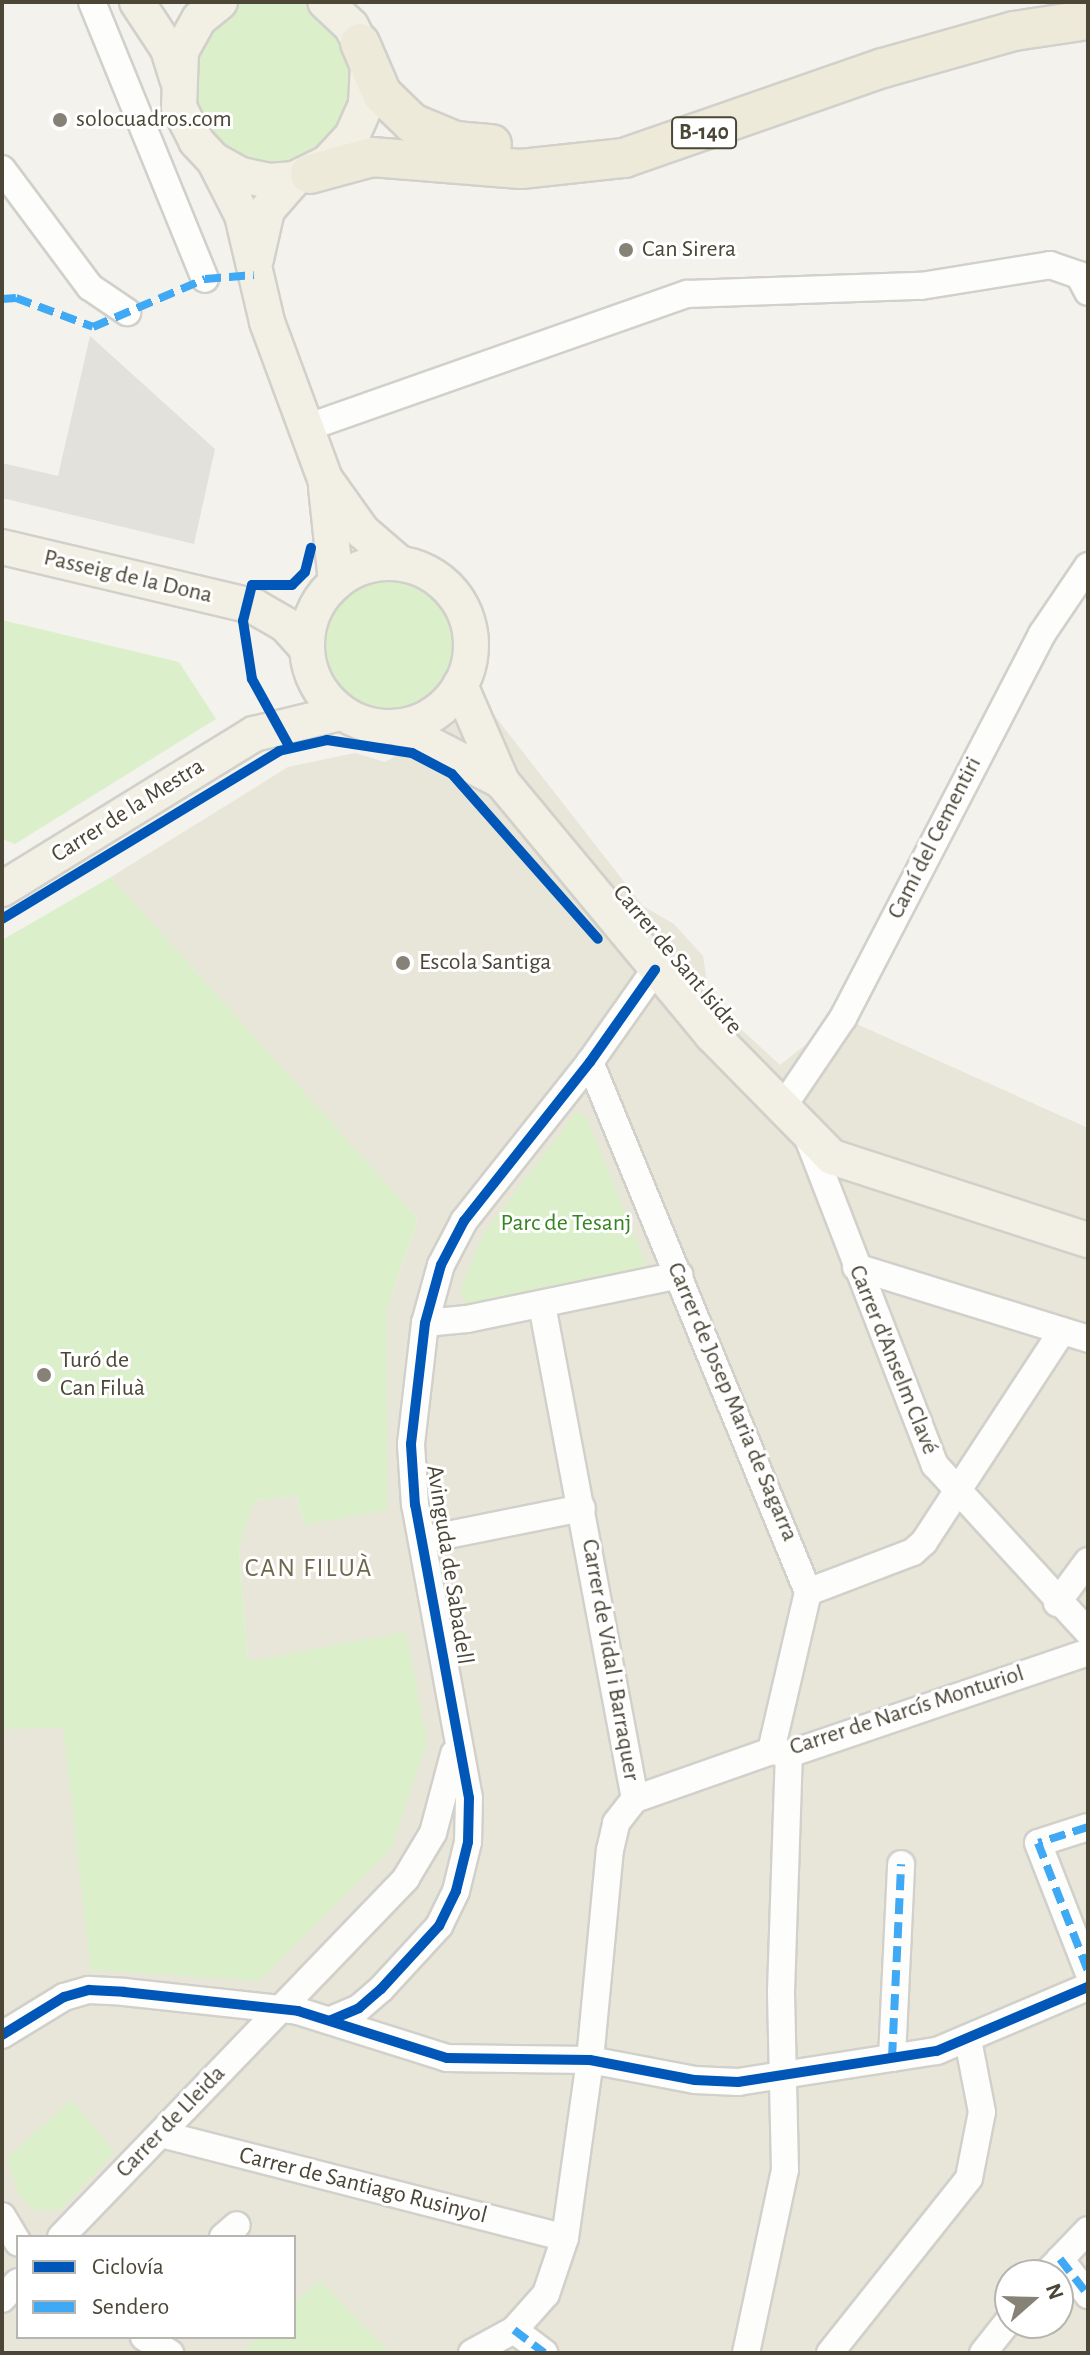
<!DOCTYPE html>
<html>
<head>
<meta charset="utf-8">
<style>
  body { margin:0 }
  #map { position:relative; width:1090px; height:2355px; overflow:hidden; background:#f3f2ec; font-family:"Alegreya Sans",sans-serif }
  div>[style] { position:absolute }
  [style*='--x'] { left:calc(var(--x)*1px); top:calc(var(--y)*1px); width:calc(var(--w)*1px); rotate:calc(var(--a)*1deg) }
  .residential>* { inset:0; background:#e8e5d9 }
  .green>* { inset:0; background:#dbf0ca }
  .round { border-radius:50% }
  .parking>* { inset:0; background:#e2e1db }
  .roads { filter:drop-shadow(2px 0 #d1d0ca) drop-shadow(-2px 0 #d1d0ca) drop-shadow(0 2px #d1d0ca) drop-shadow(0 -2px #d1d0ca) }
  .minor>* { height:26px; margin:-13px; padding:0 13px; transform-origin:13px; border-radius:13px; background:#fdfdfc }
  .major>* { height:34px; margin:-17px; padding:0 17px; transform-origin:17px; border-radius:17px; background:#f2f0e5 }
  .major>.ring { margin:-17px; padding:0; box-sizing:content-box; background:none; border:34px solid #f2f0e5; border-radius:50% }
  .highway>* { height:38px; margin:-19px; padding:0 19px; transform-origin:19px; border-radius:19px; background:#edeada }
  .quiet>* { height:8px; margin-top:-4px; transform-origin:0; background:repeating-linear-gradient(90deg,#3fa9f5 0 16px,transparent 0 24px) }
  .cycleway>* { height:10px; margin:-5px; padding:0 5px; transform-origin:5px; border-radius:5px; background:#0057b8 }
  .dots>* { width:22px; height:22px; translate:-50% -50%; box-sizing:border-box; border:4px solid #fff; border-radius:50% }
  span { translate:-50% -50%; white-space:nowrap; text-align:center; line-height:1.15; -webkit-text-stroke:6px #fff; paint-order:stroke }
  .shield-label span { padding:2px 6px; background:#fff; border:2px solid; border-radius:6px; -webkit-text-stroke-width:0 }
  .shield-label { font-size:22px; color:#4b4636; font-weight:700 }
  .poi-label { font-size:24px; color:#4b4636 }
  .left { translate:0 -50%; text-align:left }
  .street-label { font-size:24px; color:#4b4636 }
  .park-label { font-size:24px; color:#388422 }
  .neighbourhood-label { font-size:26px; color:#6f674c; letter-spacing:2px }
  .frame { position:absolute; inset:0; border:4px solid #4b4636; pointer-events:none }
  .legend { position:absolute; left:16px; top:2235px; width:280px; height:104px; box-sizing:border-box; background:#fff; border:2px solid #b7b5af; margin:0; padding:10px 14px; list-style:none; font-size:24px; color:#4b4636 }
  .legend li { display:flex; align-items:center; gap:16px; height:40px }
  .legend b { width:40px; border:2px solid #b7b5af }
  .north { position:absolute; left:994px; top:2259px; width:80px; height:80px; box-sizing:border-box; background:#fff; border:2px solid #b7b5af; border-radius:50%; rotate:70deg; font-size:22px; font-weight:700; line-height:32px; text-align:center; color:#4b4636 }
  .north::after { content:''; display:block; margin:auto; width:28px; height:36px; background:#868276; clip-path:polygon(50% 0,100% 100%,50% 72%,0 100%) }
</style>
</head>
<body>
<div id="map">
  <div class="residential">
    <div style="clip-path:polygon(evenodd,487px 706px,643px 906px,674px 924px,703px 956px,710px 1001px,780px 1065px,818px 1035px,830px 1012px,1088px 1128px,1088px 2353px,2px 2353px,2px 1729px,62px 1727px,406px 1633px,248px 1661px,239px 1547px,254px 1501px,297px 1495px,304px 1525px,386px 1510px,387px 1308px,418px 1219px,111px 877px,288px 767px,355px 753px,385px 762px,487px 706px,18px 2237px,294px 2237px,294px 2337px,18px 2337px,18px 2237px,487px 706px,1010px 2275px,1058px 2275px,1058px 2323px,1010px 2323px,1010px 2275px)"></div>
  </div>
  <div class="green">
    <div style="clip-path:polygon(220px 2px,325px 2px,351px 26px,361px 121px,270px 181px,185px 124px,199px 19px)"></div>
    <div class="round" style="left:307px;top:563px;width:164px;height:164px"></div>
    <div style="clip-path:polygon(2px 620px,179px 662px,216px 719px,15px 844px,2px 839px)"></div>
    <div style="clip-path:polygon(111px 877px,418px 1219px,387px 1308px,387px 1510px,304px 1525px,297px 1495px,254px 1501px,239px 1548px,248px 1661px,406px 1632px,427px 1741px,391px 1849px,260px 1981px,91px 1970px,63px 1728px,2px 1729px,2px 940px)"></div>
    <div style="clip-path:polygon(576px 1112px,586px 1116px,646px 1263px,637px 1273px,467px 1307px,460px 1290px,483px 1234px)"></div>
    <div style="clip-path:polygon(71px 2100px,115px 2152px,60px 2210px,36px 2210px,21px 2199px,7px 2158px)"></div>
    <div style="clip-path:polygon(320px 2280px,390px 2353px,242px 2353px,259px 2337px,294px 2337px,294px 2304px)"></div>
  </div>
  <div class="parking">
    <div style="clip-path:polygon(90px 336px,215px 449px,194px 544px,2px 498px,2px 463px,58px 476px)"></div>
  </div>
  <div class="roads">
    <div class="minor">
      <div style="--x:92;--y:2;--w:299;--a:67.8"></div>
      <div style="--x:2;--y:169;--w:147;--a:53.3"></div>
      <div style="--x:90;--y:287;--w:45;--a:34"></div>
      <div style="--x:306;--y:428;--w:404;--a:-19.4"></div>
      <div style="--x:687;--y:294;--w:234;--a:-2"></div>
      <div style="--x:921;--y:286;--w:131;--a:-9.2"></div>
      <div style="--x:1050;--y:265;--w:31;--a:19"></div>
      <div style="--x:1079;--y:275;--w:19;--a:62"></div>
      <div style="--x:590;--y:1062;--w:573;--a:67.64"></div>
      <div style="--x:808;--y:1592;--w:163;--a:103.1"></div>
      <div style="--x:782;--y:1108;--w:109;--a:-55.9"></div>
      <div style="--x:843;--y:1018;--w:433;--a:-62.6"></div>
      <div style="--x:1042;--y:634;--w:82;--a:-55.9"></div>
      <div style="--x:806;--y:1133;--w:356;--a:68.8"></div>
      <div style="--x:935;--y:1465;--w:226;--a:47.5"></div>
      <div style="--x:856;--y:1267;--w:243;--a:17.2"></div>
      <div style="--x:425;--y:1323;--w:42;--a:-5.4"></div>
      <div style="--x:467;--y:1319;--w:217;--a:-11.7"></div>
      <div style="--x:423;--y:1540;--w:162;--a:-11.4"></div>
      <div style="--x:808;--y:1592;--w:112;--a:-20.9"></div>
      <div style="--x:913;--y:1552;--w:15;--a:-42"></div>
      <div style="--x:924;--y:1542;--w:252;--a:-56.8"></div>
      <div style="--x:1057;--y:1603;--w:52;--a:-53.6"></div>
      <div style="--x:635;--y:1799;--w:144;--a:-19.4"></div>
      <div style="--x:771;--y:1751;--w:18;--a:9"></div>
      <div style="--x:789;--y:1754;--w:316;--a:-18.8"></div>
      <div style="--x:1088;--y:1827;--w:52;--a:162.3"></div>
      <div style="--x:1038;--y:1843;--w:137;--a:68.7"></div>
      <div style="--x:331;--y:2020;--w:30;--a:-23"></div>
      <div style="--x:359;--y:2008;--w:29;--a:-41"></div>
      <div style="--x:381;--y:1989;--w:86;--a:-47.4"></div>
      <div style="--x:439;--y:1926;--w:39;--a:-64"></div>
      <div style="--x:456;--y:1891;--w:50;--a:-76.2"></div>
      <div style="--x:468;--y:1842;--w:44;--a:-88.7"></div>
      <div style="--x:469;--y:1798;--w:298;--a:-100.4"></div>
      <div style="--x:415;--y:1505;--w:61;--a:-93.8"></div>
      <div style="--x:411;--y:1444;--w:122;--a:-83.4"></div>
      <div style="--x:425;--y:1323;--w:60;--a:-74.6"></div>
      <div style="--x:441;--y:1265;--w:50;--a:-62.4"></div>
      <div style="--x:464;--y:1221;--w:203;--a:-51.6"></div>
      <div style="--x:590;--y:1062;--w:113;--a:-54.8"></div>
      <div style="--x:2;--y:2035;--w:73;--a:-31.5"></div>
      <div style="--x:64;--y:1997;--w:26;--a:-16"></div>
      <div style="--x:89;--y:1990;--w:35;--a:3"></div>
      <div style="--x:124;--y:1992;--w:175;--a:6.2"></div>
      <div style="--x:298;--y:2011;--w:156;--a:17.5"></div>
      <div style="--x:447;--y:2058;--w:143;--a:0.8"></div>
      <div style="--x:590;--y:2060;--w:107;--a:10.8"></div>
      <div style="--x:695;--y:2080;--w:43;--a:2.7"></div>
      <div style="--x:738;--y:2082;--w:201;--a:-8.9"></div>
      <div style="--x:937;--y:2051;--w:164;--a:-23"></div>
      <div style="--x:892;--y:2058;--w:194;--a:-87.3"></div>
      <div style="--x:161;--y:2134;--w:417;--a:14.4"></div>
      <div style="--x:2;--y:2216;--w:31;--a:59"></div>
      <div style="--x:61;--y:2237;--w:498;--a:-46.1"></div>
      <div style="--x:406;--y:1878;--w:52;--a:-59"></div>
      <div style="--x:433;--y:1833;--w:82;--a:-75.1"></div>
      <div style="--x:223;--y:2237;--w:18;--a:-41"></div>
      <div style="--x:1060;--y:2259;--w:46;--a:52.1"></div>
      <div style="--x:1045;--y:2275;--w:62;--a:-46.3"></div>
      <div style="--x:2;--y:2299;--w:23;--a:-47"></div>
      <div style="--x:514;--y:2330;--w:38;--a:37"></div>
      <div style="--x:144;--y:2337;--w:31;--a:32"></div>
      <div style="--x:472;--y:2353;--w:48;--a:-28.7"></div>
      <div style="--x:514;--y:2330;--w:48;--a:-48.4"></div>
      <div style="--x:546;--y:2294;--w:59;--a:-71.3"></div>
      <div style="--x:565;--y:2238;--w:180;--a:-82"></div>
      <div style="--x:590;--y:2060;--w:211;--a:-84.6"></div>
      <div style="--x:610;--y:1850;--w:28;--a:-77"></div>
      <div style="--x:616;--y:1823;--w:31;--a:-52"></div>
      <div style="--x:635;--y:1799;--w:503;--a:-100.66"></div>
      <div style="--x:746;--y:2353;--w:187;--a:-78"></div>
      <div style="--x:785;--y:2170;--w:178;--a:-91.3"></div>
      <div style="--x:781;--y:1992;--w:238;--a:-88.1"></div>
      <div style="--x:830;--y:2353;--w:223;--a:-51.5"></div>
      <div style="--x:969;--y:2178;--w:67;--a:-78.9"></div>
      <div style="--x:982;--y:2112;--w:73;--a:-101"></div>
      <div style="--x:983;--y:2353;--w:43;--a:-51.5"></div>
    </div>
    <div class="major">
      <div style="--x:137;--y:2;--w:56;--a:56.6"></div>
      <div style="--x:168;--y:49;--w:31;--a:73"></div>
      <div style="--x:220;--y:2;--w:27;--a:141"></div>
      <div style="--x:199;--y:19;--w:37;--a:119"></div>
      <div style="--x:181;--y:51;--w:56;--a:92"></div>
      <div style="--x:179;--y:107;--w:38;--a:63"></div>
      <div style="--x:196;--y:141;--w:26;--a:47"></div>
      <div style="--x:214;--y:160;--w:31;--a:29"></div>
      <div style="--x:241;--y:175;--w:30;--a:12"></div>
      <div style="--x:270;--y:181;--w:24;--a:-5"></div>
      <div style="--x:294;--y:179;--w:37;--a:-26"></div>
      <div style="--x:327;--y:163;--w:37;--a:-47"></div>
      <div style="--x:352;--y:136;--w:35;--a:-66"></div>
      <div style="--x:366;--y:104;--w:41;--a:-87.2"></div>
      <div style="--x:368;--y:63;--w:22;--a:-112"></div>
      <div style="--x:360;--y:43;--w:19;--a:-118"></div>
      <div style="--x:351;--y:26;--w:35;--a:-137"></div>
      <div style="--x:214;--y:160;--w:62;--a:63"></div>
      <div style="--x:242;--y:215;--w:110;--a:76.8"></div>
      <div style="--x:267;--y:322;--w:167;--a:69.7"></div>
      <div style="--x:325;--y:479;--w:65;--a:54.4"></div>
      <div style="--x:363;--y:532;--w:46;--a:40.6"></div>
      <div style="--x:256;--y:259;--w:50;--a:-77.3"></div>
      <div style="--x:267;--y:210;--w:41;--a:-48.9"></div>
      <div style="--x:326;--y:487;--w:96;--a:84"></div>
      <div style="--x:2;--y:547;--w:260;--a:13.3"></div>
      <div style="--x:255;--y:607;--w:36;--a:30"></div>
      <div style="--x:286;--y:625;--w:30;--a:48"></div>
      <div class="ring" style="left:307px;top:563px;width:130px;height:130px"></div>
      <div style="--x:460;--y:685;--w:106;--a:66.6"></div>
      <div style="--x:502;--y:782;--w:329;--a:50.3"></div>
      <div style="--x:712;--y:1035;--w:171;--a:45.5"></div>
      <div style="--x:832;--y:1157;--w:269;--a:18"></div>
      <div style="--x:396;--y:727;--w:118;--a:27.2"></div>
      <div style="--x:2;--y:889;--w:296;--a:-31.6"></div>
      <div style="--x:254;--y:734;--w:89;--a:-13.7"></div>
    </div>
    <div class="highway">
      <div style="--x:360;--y:43;--w:56;--a:66.7"></div>
      <div style="--x:382;--y:94;--w:42;--a:44"></div>
      <div style="--x:412;--y:123;--w:47;--a:22.7"></div>
      <div style="--x:455;--y:141;--w:37;--a:5"></div>
      <div style="--x:310;--y:174;--w:64;--a:-15.3"></div>
      <div style="--x:372;--y:157;--w:149;--a:4.6"></div>
      <div style="--x:521;--y:169;--w:104;--a:-6.1"></div>
      <div style="--x:624;--y:158;--w:274;--a:-19.2"></div>
      <div style="--x:883;--y:68;--w:136;--a:-15.8"></div>
      <div style="--x:1014;--y:31;--w:75;--a:-8.5"></div>
    </div>
  </div>
  <div class="quiet">
    <div style="--x:2;--y:299;--w:14;--a:-4"></div>
    <div style="--x:16;--y:298;--w:82;--a:20.6"></div>
    <div style="--x:93;--y:327;--w:122;--a:-23.2"></div>
    <div style="--x:205;--y:279;--w:49;--a:-4.7"></div>
    <div style="--x:1088;--y:1827;--w:52;--a:162.3"></div>
    <div style="--x:1038;--y:1843;--w:137;--a:68.7"></div>
    <div style="--x:892;--y:2058;--w:194;--a:-87.3"></div>
    <div style="--x:1060;--y:2259;--w:46;--a:52.1"></div>
    <div style="--x:514;--y:2330;--w:38;--a:37"></div>
  </div>
  <div class="cycleway">
    <div style="--x:289;--y:746;--w:77;--a:-118.9"></div>
    <div style="--x:252;--y:679;--w:59;--a:-98.8"></div>
    <div style="--x:243;--y:621;--w:37;--a:-76"></div>
    <div style="--x:252;--y:585;--w:40;--a:0"></div>
    <div style="--x:292;--y:585;--w:18;--a:-45"></div>
    <div style="--x:305;--y:572;--w:25;--a:-76"></div>
    <div style="--x:2;--y:919;--w:324;--a:-31.2"></div>
    <div style="--x:279;--y:751;--w:49;--a:-12.9"></div>
    <div style="--x:327;--y:740;--w:86;--a:8.7"></div>
    <div style="--x:412;--y:753;--w:45;--a:27.7"></div>
    <div style="--x:452;--y:774;--w:220;--a:48.5"></div>
    <div style="--x:331;--y:2020;--w:30;--a:-23"></div>
    <div style="--x:359;--y:2008;--w:29;--a:-41"></div>
    <div style="--x:381;--y:1989;--w:86;--a:-47.4"></div>
    <div style="--x:439;--y:1926;--w:39;--a:-64"></div>
    <div style="--x:456;--y:1891;--w:50;--a:-76.2"></div>
    <div style="--x:468;--y:1842;--w:44;--a:-88.7"></div>
    <div style="--x:469;--y:1798;--w:298;--a:-100.4"></div>
    <div style="--x:415;--y:1505;--w:61;--a:-93.8"></div>
    <div style="--x:411;--y:1444;--w:122;--a:-83.4"></div>
    <div style="--x:425;--y:1323;--w:60;--a:-74.6"></div>
    <div style="--x:441;--y:1265;--w:50;--a:-62.4"></div>
    <div style="--x:464;--y:1221;--w:203;--a:-51.6"></div>
    <div style="--x:590;--y:1062;--w:113;--a:-54.8"></div>
    <div style="--x:2;--y:2035;--w:73;--a:-31.5"></div>
    <div style="--x:64;--y:1997;--w:26;--a:-16"></div>
    <div style="--x:89;--y:1990;--w:35;--a:3"></div>
    <div style="--x:124;--y:1992;--w:175;--a:6.2"></div>
    <div style="--x:298;--y:2011;--w:156;--a:17.5"></div>
    <div style="--x:447;--y:2058;--w:143;--a:0.8"></div>
    <div style="--x:590;--y:2060;--w:107;--a:10.8"></div>
    <div style="--x:695;--y:2080;--w:43;--a:2.7"></div>
    <div style="--x:738;--y:2082;--w:201;--a:-8.9"></div>
    <div style="--x:937;--y:2051;--w:164;--a:-23"></div>
  </div>
  <div class="dots">
    <div style="left:60px;top:120px;background:#868276"></div>
    <div style="left:626px;top:250px;background:#868276"></div>
    <div style="left:403px;top:963px;background:#868276"></div>
    <div style="left:44px;top:1375px;background:#868276"></div>
  </div>
  <div class="shield-label">
    <span style="left:704px;top:133px">B-140</span>
  </div>
  <div class="poi-label">
    <span class="left" style="left:76px;top:120px">solocuadros.com</span>
    <span class="left" style="left:642px;top:250px">Can Sirera</span>
    <span class="left" style="left:419px;top:963px">Escola Santiga</span>
    <span class="left" style="left:60px;top:1375px">Turó de<br>Can Filuà</span>
  </div>
  <div class="street-label">
    <span style="left:128px;top:577px;rotate:13deg">Passeig de la Dona</span>
    <span style="left:128px;top:811px;rotate:-32deg">Carrer de la Mestra</span>
    <span style="left:935px;top:838px;rotate:-63deg">Camí del Cementiri</span>
    <span style="left:677px;top:960px;rotate:50deg">Carrer de Sant Isidre</span>
    <span style="left:893px;top:1360px;rotate:68deg">Carrer d'Anselm Clavé</span>
    <span style="left:732px;top:1402px;rotate:67deg">Carrer de Josep Maria de Sagarra</span>
    <span style="left:449px;top:1565px;rotate:81deg">Avinguda de Sabadell</span>
    <span style="left:610px;top:1660px;rotate:80deg">Carrer de Vidal i Barraquer</span>
    <span style="left:907px;top:1711px;rotate:-18deg">Carrer de Narcís Monturiol</span>
    <span style="left:171px;top:2122px;rotate:-46deg">Carrer de Lleida</span>
    <span style="left:363px;top:2186px;rotate:14deg">Carrer de Santiago Rusinyol</span>
  </div>
  <div class="park-label">
    <span style="left:566px;top:1224px">Parc de Tesanj</span>
  </div>
  <div class="neighbourhood-label">
    <span style="left:309px;top:1569px">CAN FILUÀ</span>
  </div>
  <div class="frame"></div>
  <ul class="legend">
  <li><b style="height:10px;background:#0057b8"></b>Ciclovía</li>
  <li><b style="height:10px;background:#3fa9f5"></b>Sendero</li>
  </ul>
  <div class="north">N</div>
</div>
</body>
</html>
